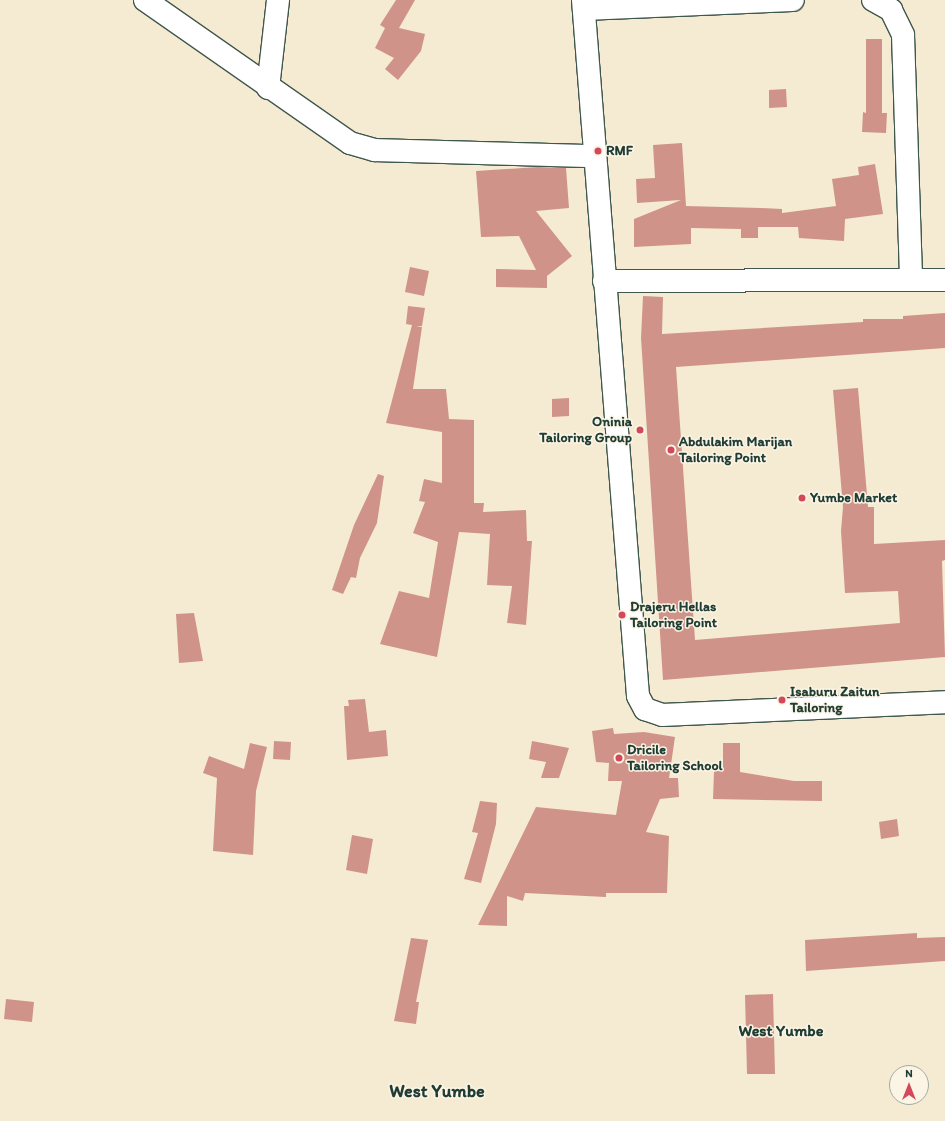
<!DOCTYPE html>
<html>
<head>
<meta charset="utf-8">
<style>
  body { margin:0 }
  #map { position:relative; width:945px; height:1121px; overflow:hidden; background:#f5ebd2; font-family:Itim,sans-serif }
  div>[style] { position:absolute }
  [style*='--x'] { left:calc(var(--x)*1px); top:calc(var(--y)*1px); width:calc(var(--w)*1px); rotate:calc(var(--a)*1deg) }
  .building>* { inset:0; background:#d0938a }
  .roads { filter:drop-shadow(1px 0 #3f574c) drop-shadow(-1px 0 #3f574c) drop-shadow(0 1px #3f574c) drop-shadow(0 -1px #3f574c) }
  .minor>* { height:22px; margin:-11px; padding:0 11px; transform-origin:11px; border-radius:11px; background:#fff }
  .dots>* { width:11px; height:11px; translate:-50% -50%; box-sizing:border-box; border:2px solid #fcf5e5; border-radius:50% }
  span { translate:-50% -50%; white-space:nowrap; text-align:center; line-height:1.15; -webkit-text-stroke:3px #fcf5e5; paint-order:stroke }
  .poi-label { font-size:14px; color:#1f3d34; font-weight:700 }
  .left { translate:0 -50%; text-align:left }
  .right { translate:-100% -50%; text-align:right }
  .quarter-label { font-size:16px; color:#1f3d34; font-weight:700 }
  .district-label { font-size:18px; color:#1f3d34; font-weight:700 }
  .north { position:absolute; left:889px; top:1065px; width:40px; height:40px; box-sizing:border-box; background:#fcf5e5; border:1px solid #a4ab9e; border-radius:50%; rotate:0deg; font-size:11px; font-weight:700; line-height:16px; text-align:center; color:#1f3d34 }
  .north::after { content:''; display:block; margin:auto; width:14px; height:18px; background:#d1495b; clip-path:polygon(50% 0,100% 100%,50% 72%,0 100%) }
</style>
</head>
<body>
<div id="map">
  <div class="building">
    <div style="clip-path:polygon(396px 0,415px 0,399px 28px,425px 34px,421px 51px,398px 80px,385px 69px,394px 58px,375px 48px,385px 28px,380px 25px)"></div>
    <div style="clip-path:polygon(866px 39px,882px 39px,882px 113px,887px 113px,886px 133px,862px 132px,863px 112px,866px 113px)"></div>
    <div style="clip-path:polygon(786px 89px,787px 107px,769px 108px,769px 90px)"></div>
    <div style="clip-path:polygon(682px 143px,686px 206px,761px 208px,782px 209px,782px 213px,836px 206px,832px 179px,859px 175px,858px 167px,875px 164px,883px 214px,845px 219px,844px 241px,799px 238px,798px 227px,758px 227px,758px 238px,741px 238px,741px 229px,691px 228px,691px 244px,634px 247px,634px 219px,681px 200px,637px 203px,636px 179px,655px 178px,653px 145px)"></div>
    <div style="clip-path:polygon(538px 167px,566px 168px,569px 208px,536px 211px,572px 256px,547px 276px,547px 288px,496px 287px,496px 269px,536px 270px,519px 236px,481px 237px,476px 171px)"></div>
    <div style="clip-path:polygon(410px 267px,429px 271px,424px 296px,405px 292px)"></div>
    <div style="clip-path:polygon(643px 296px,663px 297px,662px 334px,863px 322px,863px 319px,903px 319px,903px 316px,945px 313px,945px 348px,676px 367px,695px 640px,900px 623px,898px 591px,845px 593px,841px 531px,843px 507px,833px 390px,858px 388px,868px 507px,874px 507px,874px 544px,945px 540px,945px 560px,942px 561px,945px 657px,663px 680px,641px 338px)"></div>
    <div style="clip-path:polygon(408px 306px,425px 308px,422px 326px,416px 326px,422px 327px,413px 389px,446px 389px,449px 419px,474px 420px,474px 503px,484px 503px,483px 512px,526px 510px,527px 541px,532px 541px,526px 625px,507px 623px,512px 586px,487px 585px,490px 534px,459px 532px,437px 657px,380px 644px,399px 591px,429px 598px,438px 542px,413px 533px,425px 502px,419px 501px,424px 479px,442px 483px,442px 432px,386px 423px,412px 325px,406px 324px)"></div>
    <div style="clip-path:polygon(569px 398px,569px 416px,552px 417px,552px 399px)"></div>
    <div style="clip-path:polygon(378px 474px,384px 476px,377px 523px,360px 558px,356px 578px,351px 577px,343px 594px,332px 590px,354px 525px)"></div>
    <div style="clip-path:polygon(194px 613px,203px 661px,179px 663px,176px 614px)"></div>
    <div style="clip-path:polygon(365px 699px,369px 732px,386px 730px,388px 756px,347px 760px,344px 706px,349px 706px,348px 700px)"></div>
    <div style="clip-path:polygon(613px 728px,614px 734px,644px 732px,675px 737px,669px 778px,678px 778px,679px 797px,660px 799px,646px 832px,669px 836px,667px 893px,606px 893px,606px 897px,525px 893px,523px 901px,507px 896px,507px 926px,478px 925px,536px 807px,616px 815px,622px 781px,608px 781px,609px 763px,596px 762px,592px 731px)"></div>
    <div style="clip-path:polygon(274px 741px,291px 742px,290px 760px,273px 759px)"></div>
    <div style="clip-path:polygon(532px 741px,569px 748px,559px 778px,541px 778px,546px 762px,529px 759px)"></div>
    <div style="clip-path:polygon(250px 743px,267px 747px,256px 791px,253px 855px,213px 851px,217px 778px,203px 773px,209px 756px,244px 769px)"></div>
    <div style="clip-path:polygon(723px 743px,740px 743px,740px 772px,794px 781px,822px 781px,822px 801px,713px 799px,714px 771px,723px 771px)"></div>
    <div style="clip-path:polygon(480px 801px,497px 803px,496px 824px,481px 883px,464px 879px,478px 833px,472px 832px)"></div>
    <div style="clip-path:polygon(897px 819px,899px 836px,881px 839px,879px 822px)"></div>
    <div style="clip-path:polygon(352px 835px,373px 839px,367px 874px,346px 870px)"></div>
    <div style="clip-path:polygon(917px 933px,917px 938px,945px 937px,945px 961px,806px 971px,805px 940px)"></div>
    <div style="clip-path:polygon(411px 938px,428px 940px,416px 1002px,419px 1002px,416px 1024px,394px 1021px)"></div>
    <div style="clip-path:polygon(773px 994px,775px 1074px,747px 1074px,745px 995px)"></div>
    <div style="clip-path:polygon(6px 999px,34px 1002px,32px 1022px,4px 1019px)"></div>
  </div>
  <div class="roads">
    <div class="minor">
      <div style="--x:145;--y:0;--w:250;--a:34.9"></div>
      <div style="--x:350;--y:143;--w:26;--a:16"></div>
      <div style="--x:375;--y:150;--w:218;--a:1.6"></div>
      <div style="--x:583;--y:0;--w:698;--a:85.48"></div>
      <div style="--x:638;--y:696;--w:15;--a:62"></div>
      <div style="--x:645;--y:709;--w:18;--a:19"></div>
      <div style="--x:662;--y:715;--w:283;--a:-2.6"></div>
      <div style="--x:873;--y:0;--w:21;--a:29"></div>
      <div style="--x:891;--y:10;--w:28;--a:64"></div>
      <div style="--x:903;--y:35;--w:244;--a:88.1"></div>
      <div style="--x:584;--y:9;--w:209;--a:-2.5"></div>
      <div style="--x:268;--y:88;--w:89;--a:-83.5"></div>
      <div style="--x:604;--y:281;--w:341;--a:-0.2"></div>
    </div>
  </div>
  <div class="dots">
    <div style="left:598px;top:151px;background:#d1495b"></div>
    <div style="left:640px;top:430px;background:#d1495b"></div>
    <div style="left:671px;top:450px;background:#d1495b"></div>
    <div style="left:802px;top:498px;background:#d1495b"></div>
    <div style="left:622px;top:615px;background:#d1495b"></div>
    <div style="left:782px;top:700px;background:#d1495b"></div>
    <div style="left:619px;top:758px;background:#d1495b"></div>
  </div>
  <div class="poi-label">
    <span class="left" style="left:606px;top:151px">RMF</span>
    <span class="right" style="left:632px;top:430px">Oninia<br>Tailoring Group</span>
    <span class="left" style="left:679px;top:450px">Abdulakim Marijan<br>Tailoring Point</span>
    <span class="left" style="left:810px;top:498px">Yumbe Market</span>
    <span class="left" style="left:630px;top:615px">Drajeru Hellas<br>Tailoring Point</span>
    <span class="left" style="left:790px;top:700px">Isaburu Zaitun<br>Tailoring</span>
    <span class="left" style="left:627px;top:758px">Dricile<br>Tailoring School</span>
  </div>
  <div class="quarter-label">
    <span style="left:781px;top:1031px">West Yumbe</span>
  </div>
  <div class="district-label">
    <span style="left:437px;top:1091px">West Yumbe</span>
  </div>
  <div class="north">N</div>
</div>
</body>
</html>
